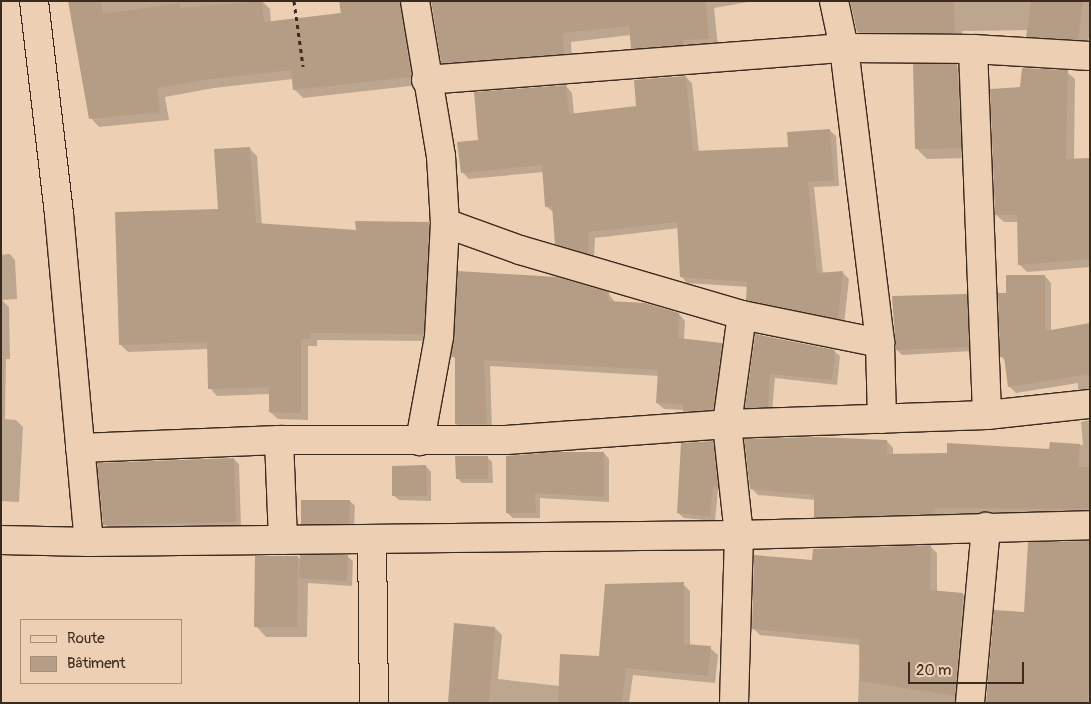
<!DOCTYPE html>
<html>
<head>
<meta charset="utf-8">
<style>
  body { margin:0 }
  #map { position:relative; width:1091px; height:704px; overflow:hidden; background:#edd0b3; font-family:Pangolin,sans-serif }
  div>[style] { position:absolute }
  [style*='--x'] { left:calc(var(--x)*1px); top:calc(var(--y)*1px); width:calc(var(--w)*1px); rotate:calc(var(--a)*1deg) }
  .shadow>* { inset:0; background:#0003 }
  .building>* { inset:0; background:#b59d85 }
  .path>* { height:3px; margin-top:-1.5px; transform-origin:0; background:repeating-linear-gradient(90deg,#3b2a1e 0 4px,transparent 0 8px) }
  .roads { filter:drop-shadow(1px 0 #3b2a1e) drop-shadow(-1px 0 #3b2a1e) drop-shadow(0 1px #3b2a1e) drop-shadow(0 -1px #3b2a1e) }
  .minor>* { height:28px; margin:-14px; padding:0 14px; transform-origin:14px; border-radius:14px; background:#edd0b3 }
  span { translate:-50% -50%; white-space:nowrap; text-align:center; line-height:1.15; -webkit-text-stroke:5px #edd0b3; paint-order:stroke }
  .frame { position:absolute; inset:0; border:2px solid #3b2a1e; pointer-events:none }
  .legend { position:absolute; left:20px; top:619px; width:162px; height:65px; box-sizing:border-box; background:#edd0b3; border:1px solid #a68e77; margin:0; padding:6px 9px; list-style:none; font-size:15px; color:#3b2a1e }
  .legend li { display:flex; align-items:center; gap:10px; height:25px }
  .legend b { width:25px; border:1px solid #a68e77 }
  .scale { position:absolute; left:908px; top:662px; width:116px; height:22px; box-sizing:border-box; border:2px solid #3b2a1e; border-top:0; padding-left:6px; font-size:15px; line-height:18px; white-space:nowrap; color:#3b2a1e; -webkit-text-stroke:4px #edd0b3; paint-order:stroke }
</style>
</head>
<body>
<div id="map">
  <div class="shadow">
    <div style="clip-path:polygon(70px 1px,262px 1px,270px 9px,271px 22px,342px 14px,341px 1px,412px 1px,419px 85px,303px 98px,294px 89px,293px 79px,214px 88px,165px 97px,169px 120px,99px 127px,91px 118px)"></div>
    <div style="clip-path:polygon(536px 1px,754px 1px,714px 8px,718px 47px,641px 57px,632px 48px,631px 35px,571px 42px,572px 62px,451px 71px,442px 63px)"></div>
    <div style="clip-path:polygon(851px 1px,1090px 1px,1090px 34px,1086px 47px,1035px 44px,1027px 36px,1028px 30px,962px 31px,963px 41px,866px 40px,858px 32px)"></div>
    <div style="clip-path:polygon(956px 66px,966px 76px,971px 158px,927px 159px,917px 149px)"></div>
    <div style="clip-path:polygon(1067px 72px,1075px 79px,1074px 160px,1090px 159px,1090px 267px,1027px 272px,1019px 264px,1018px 222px,1004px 222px,996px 215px,1021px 88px)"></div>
    <div style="clip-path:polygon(686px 77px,692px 83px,699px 152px,789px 148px,829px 130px,836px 136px,839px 186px,814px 187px,823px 274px,843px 273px,849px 279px,844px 324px,754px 306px,747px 299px,748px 287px,687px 283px,681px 276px,679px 228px,595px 238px,594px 259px,563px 250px,556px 243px,553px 212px,546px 206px,544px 172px,469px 179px,462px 172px,479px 141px,566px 86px,572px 93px,574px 114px,637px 107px)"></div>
    <div style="clip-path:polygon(250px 149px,257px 156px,262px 225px,357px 232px,429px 224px,436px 231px,431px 341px,317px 340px,317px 346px,308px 346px,308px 420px,278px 419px,270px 412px,270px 394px,217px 396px,210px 388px,208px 349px,128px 352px,120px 344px,219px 210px)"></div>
    <div style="clip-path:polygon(10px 254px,15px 260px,17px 299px,2px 300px,9px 307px,10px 359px,6px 359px,5px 419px,16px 420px,23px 427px,19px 502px,1px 501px,1px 255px)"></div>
    <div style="clip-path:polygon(1045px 276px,1051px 283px,1051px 332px,1090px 324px,1090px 396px,1078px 389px,1078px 383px,1016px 393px,1009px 386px,1005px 361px,1002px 357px,1008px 294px)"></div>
    <div style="clip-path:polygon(608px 293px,615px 302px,679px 314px,685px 321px,684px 340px,722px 344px,728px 350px,719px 415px,690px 417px,684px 410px,664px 409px,657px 403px,659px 376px,490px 366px,492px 430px,463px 430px,456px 424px,456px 360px,453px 356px)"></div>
    <div style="clip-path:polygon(966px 295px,971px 300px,973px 351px,902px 355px,897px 350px)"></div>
    <div style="clip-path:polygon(756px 335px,834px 351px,840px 356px,837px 385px,775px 378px,772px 412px,751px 412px,746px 407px)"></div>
    <div style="clip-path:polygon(1090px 420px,1090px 516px,941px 514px,938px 520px,822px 523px,815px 517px,815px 500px,758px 495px,751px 488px,887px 441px,893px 448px,893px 455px,1050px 451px,1051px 443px,1083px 445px,1081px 422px)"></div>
    <div style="clip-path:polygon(713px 442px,718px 447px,723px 491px,718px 490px,715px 521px,684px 518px,678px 513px)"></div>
    <div style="clip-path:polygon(604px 453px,609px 459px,609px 502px,540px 498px,540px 518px,513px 518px,507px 513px,508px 457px)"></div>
    <div style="clip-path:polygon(487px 457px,492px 462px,493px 483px,462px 483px,457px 478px)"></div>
    <div style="clip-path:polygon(234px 459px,239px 464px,241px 527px,110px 529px,104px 524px)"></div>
    <div style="clip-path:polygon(426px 466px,431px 472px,431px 501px,399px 500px,393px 495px)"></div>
    <div style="clip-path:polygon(350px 501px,355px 506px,354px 528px,307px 529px,302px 524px)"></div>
    <div style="clip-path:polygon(1090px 542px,1090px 703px,987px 703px,1025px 614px)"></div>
    <div style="clip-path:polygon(930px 546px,937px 553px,937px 592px,962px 594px,969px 600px,961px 703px,858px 703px,860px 645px,760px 635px,753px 628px,813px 562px)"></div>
    <div style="clip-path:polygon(347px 556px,353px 561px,352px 586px,308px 583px,307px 637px,266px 637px,256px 626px,298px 557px,301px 560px)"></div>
    <div style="clip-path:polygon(683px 584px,690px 591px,690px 646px,710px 648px,718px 655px,715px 683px,633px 675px,629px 703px,449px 703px,495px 628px,502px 635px,498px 679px,560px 686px,600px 657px)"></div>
  </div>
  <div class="building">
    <div style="clip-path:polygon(68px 1px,101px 1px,103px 14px,179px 3px,180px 8px,262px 1px,264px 22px,341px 13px,339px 1px,400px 1px,411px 77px,293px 90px,291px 70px,204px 80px,157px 88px,160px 112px,89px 119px)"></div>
    <div style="clip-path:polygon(431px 1px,706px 1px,709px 39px,683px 40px,684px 45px,631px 49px,629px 26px,563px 33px,564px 54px,441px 63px)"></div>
    <div style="clip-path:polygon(850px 1px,954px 1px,955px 33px,857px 32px)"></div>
    <div style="clip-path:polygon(1031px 1px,1083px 1px,1078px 40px,1026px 37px)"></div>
    <div style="clip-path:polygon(913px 64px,957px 64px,961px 148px,915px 149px)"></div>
    <div style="clip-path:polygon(1022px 68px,1068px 70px,1066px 159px,1090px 158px,1090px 259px,1018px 265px,1017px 215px,995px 215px,990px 89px,1020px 87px)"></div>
    <div style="clip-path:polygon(686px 76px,693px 151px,788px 147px,787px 132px,830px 129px,834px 180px,808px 182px,817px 273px,843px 271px,838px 319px,746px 300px,747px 282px,680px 277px,677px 222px,589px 232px,588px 254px,555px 244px,552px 206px,545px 207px,542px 165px,461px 173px,457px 142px,478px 140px,474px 92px,566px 85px,569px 114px,636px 106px,634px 80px)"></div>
    <div style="clip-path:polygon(250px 147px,256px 223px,356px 230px,355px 221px,429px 222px,424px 334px,310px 333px,310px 339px,301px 339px,301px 413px,269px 412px,269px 387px,208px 389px,207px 342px,119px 345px,115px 212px,218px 209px,214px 149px)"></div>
    <div style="clip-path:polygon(458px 271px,557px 277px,609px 292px,608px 301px,645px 303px,679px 313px,678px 338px,722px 343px,713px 409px,683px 412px,683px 404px,656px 403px,658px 370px,484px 360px,487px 424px,455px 424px,455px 357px,451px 357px)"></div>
    <div style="clip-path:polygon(1006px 275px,1045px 275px,1045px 331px,1090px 323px,1090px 374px,1008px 387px,1004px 357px,1000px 357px,998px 293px,1006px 293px)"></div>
    <div style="clip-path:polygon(967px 294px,969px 347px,896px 350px,892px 296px)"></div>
    <div style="clip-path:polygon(755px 334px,835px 350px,832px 380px,770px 374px,768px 407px,745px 408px)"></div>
    <div style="clip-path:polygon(817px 437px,887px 440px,887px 454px,947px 453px,947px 443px,1049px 449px,1050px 442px,1080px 444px,1078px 467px,1090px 467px,1090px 509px,935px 508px,931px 514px,814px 517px,814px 495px,750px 489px,744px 439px)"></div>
    <div style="clip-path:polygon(713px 441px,718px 486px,713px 486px,710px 517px,677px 513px,681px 443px)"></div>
    <div style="clip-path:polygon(553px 452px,604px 452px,604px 497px,535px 493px,536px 513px,506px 513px,506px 456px)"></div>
    <div style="clip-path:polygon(455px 456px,488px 456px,488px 479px,456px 479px)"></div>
    <div style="clip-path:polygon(234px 458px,236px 522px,103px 525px,97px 463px)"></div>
    <div style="clip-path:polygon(426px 465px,427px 496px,392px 496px,392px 466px)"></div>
    <div style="clip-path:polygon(301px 500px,350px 500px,349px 524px,301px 524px)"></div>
    <div style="clip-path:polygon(1090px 541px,1090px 683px,1087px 703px,986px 703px,994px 610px,1024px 612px,1028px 542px)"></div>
    <div style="clip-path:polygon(931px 545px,930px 590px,963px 593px,955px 696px,860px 681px,859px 639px,752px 629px,754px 555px,812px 560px,813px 549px)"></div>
    <div style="clip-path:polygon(300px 555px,348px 555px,347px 581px,299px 578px)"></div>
    <div style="clip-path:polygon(255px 556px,298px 556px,297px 627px,254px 627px)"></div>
    <div style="clip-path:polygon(684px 582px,684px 644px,711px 646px,708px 676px,626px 668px,622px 703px,558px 703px,560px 654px,599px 656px,605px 584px)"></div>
    <div style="clip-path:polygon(454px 623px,495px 627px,489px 703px,448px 703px)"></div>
  </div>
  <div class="path">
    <div style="--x:294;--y:1;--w:66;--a:82.1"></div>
  </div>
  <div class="roads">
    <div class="minor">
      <div style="--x:34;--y:1;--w:214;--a:83.3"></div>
      <div style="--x:59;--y:214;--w:329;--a:84.8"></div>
      <div style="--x:415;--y:1;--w:157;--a:80.5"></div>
      <div style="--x:441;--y:156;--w:67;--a:86.6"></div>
      <div style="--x:445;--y:223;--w:114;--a:93"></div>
      <div style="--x:439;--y:337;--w:106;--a:100.4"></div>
      <div style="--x:834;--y:1;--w:48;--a:78"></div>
      <div style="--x:844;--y:48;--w:297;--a:83"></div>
      <div style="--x:880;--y:343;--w:76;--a:88.5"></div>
      <div style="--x:973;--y:49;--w:366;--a:87.8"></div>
      <div style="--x:426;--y:80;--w:419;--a:-4.4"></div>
      <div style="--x:844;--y:48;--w:129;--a:0.4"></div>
      <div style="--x:973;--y:49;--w:117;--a:3.4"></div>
      <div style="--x:445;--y:223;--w:80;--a:19.8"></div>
      <div style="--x:520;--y:250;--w:231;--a:16.3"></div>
      <div style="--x:742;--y:315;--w:141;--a:11.5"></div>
      <div style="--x:279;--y:440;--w:100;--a:87.7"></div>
      <div style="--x:80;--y:448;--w:199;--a:-2.3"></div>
      <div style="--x:279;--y:440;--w:227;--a:0"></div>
      <div style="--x:506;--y:440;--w:222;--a:-4.1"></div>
      <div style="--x:727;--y:424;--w:260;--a:-2"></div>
      <div style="--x:987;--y:415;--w:104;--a:-6.1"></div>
      <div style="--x:372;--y:539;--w:164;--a:89.3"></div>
      <div style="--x:1;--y:540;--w:88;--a:1.3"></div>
      <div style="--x:89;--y:542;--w:650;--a:-0.62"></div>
      <div style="--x:739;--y:535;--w:351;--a:-1.6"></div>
      <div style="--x:734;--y:703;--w:168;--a:-88.3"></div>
      <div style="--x:739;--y:535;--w:112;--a:-96.2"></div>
      <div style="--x:727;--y:424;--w:110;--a:-82.2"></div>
      <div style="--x:970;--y:703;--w:177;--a:-84.8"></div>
    </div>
  </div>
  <div class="frame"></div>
  <ul class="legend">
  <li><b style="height:6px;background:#edd0b3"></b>Route</li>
  <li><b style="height:14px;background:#b59d85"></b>Bâtiment</li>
  </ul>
  <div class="scale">20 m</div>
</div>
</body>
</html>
